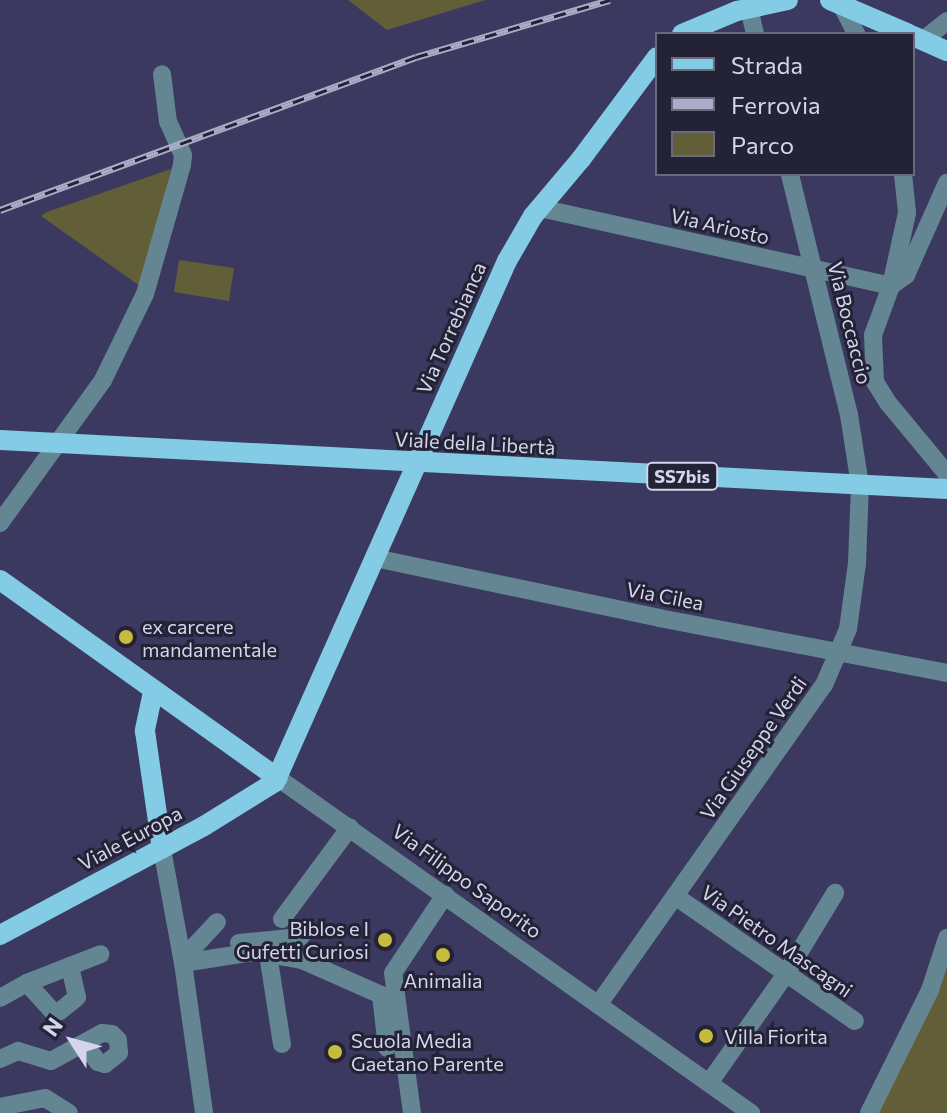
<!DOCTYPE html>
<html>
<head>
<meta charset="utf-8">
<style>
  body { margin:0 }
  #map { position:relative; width:947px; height:1113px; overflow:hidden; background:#3b3960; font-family:Commissioner,sans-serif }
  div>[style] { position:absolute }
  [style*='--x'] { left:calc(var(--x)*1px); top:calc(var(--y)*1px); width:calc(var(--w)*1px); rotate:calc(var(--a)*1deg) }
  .green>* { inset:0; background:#625f38 }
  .minor>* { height:18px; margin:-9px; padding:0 9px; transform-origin:9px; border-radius:9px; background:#648693 }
  .major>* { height:20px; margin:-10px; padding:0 10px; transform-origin:10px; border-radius:10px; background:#84cbe6 }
  .rail>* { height:7px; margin-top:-3.5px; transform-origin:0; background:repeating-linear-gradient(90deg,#232335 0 12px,#acacc8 0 24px); box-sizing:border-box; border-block:2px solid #acacc8 }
  .dots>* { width:22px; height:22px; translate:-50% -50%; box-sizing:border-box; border:4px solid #232335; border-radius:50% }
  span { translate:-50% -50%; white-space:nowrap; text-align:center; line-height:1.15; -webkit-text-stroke:6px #232335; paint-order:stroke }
  .shield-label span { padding:2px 6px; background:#232335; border:2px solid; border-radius:6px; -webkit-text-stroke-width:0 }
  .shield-label { font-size:18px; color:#d4d5ed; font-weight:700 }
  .street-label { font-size:20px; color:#d4d5ed }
  .poi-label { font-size:20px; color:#d4d5ed }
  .left { translate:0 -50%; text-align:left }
  .right { translate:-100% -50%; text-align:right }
  .legend { position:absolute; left:655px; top:32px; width:260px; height:144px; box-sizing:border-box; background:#232335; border:2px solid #6a6a7f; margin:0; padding:10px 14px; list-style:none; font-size:24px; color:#d4d5ed }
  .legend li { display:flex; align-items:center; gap:16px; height:40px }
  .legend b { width:40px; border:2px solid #6a6a7f }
  .north { position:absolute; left:32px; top:1001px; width:80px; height:80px; -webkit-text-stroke:6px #232335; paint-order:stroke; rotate:306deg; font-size:22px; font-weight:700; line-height:32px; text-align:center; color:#d4d5ed }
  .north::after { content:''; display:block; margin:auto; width:28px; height:36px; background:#d4d5ed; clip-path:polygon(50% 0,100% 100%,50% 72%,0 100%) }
</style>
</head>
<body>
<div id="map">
  <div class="green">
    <div style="clip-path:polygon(348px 0,485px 0,387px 30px)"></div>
    <div style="clip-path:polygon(171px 169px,140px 286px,41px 216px,47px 212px)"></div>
    <div style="clip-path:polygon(179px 260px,234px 268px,229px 301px,174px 292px)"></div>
    <div style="clip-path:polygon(947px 957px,947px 1113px,876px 1113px)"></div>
  </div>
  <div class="minor">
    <div style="--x:840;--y:2;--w:36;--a:63"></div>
    <div style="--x:749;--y:8;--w:27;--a:77"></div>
    <div style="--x:923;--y:40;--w:31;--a:-38"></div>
    <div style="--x:903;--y:174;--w:39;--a:84"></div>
    <div style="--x:907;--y:213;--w:75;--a:102.4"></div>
    <div style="--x:891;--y:286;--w:52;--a:110.2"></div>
    <div style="--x:873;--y:335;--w:47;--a:87.6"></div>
    <div style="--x:875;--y:382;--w:26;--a:58"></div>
    <div style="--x:889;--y:404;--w:91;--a:50.4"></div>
    <div style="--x:540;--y:208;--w:360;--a:12.5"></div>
    <div style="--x:891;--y:286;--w:19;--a:-36"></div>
    <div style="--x:906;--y:275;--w:101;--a:-66"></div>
    <div style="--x:0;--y:523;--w:176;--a:-54.2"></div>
    <div style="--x:103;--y:380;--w:96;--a:-64"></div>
    <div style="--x:145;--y:294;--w:134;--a:-74"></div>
    <div style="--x:182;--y:165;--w:10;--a:-84"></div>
    <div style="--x:183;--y:155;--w:36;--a:-114"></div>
    <div style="--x:168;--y:122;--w:48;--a:-97.1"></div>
    <div style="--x:375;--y:558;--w:290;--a:11.9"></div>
    <div style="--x:659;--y:618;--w:293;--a:10.8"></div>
    <div style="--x:278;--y:778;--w:580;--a:35.31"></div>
    <div style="--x:162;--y:849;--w:116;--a:79.6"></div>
    <div style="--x:183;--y:963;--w:151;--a:82"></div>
    <div style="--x:675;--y:896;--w:219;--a:34.8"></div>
    <div style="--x:282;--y:919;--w:114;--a:-53.5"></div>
    <div style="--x:239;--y:943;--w:61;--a:-5.6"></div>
    <div style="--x:300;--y:937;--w:9;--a:-49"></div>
    <div style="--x:191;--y:950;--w:38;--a:-47"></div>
    <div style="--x:268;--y:954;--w:35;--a:10"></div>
    <div style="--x:302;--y:960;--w:86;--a:23.9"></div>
    <div style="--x:381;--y:995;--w:53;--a:83.5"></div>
    <div style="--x:183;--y:963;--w:78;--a:-8.9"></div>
    <div style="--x:260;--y:951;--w:9;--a:21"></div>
    <div style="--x:268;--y:954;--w:91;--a:81.2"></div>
    <div style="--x:27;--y:983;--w:40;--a:48"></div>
    <div style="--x:54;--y:1013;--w:6;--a:-18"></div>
    <div style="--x:60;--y:1011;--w:22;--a:-39"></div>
    <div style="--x:77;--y:997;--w:32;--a:-103"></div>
    <div style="--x:0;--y:998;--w:31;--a:-29"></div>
    <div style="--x:27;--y:983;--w:79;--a:-21.4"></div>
    <div style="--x:598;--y:1005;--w:392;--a:-54.8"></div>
    <div style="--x:824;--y:685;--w:61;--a:-66.8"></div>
    <div style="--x:848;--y:629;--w:67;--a:-82.2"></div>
    <div style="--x:857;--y:563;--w:78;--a:-87.8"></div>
    <div style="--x:860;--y:485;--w:71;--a:-98.9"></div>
    <div style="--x:849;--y:415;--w:248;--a:-103.8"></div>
    <div style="--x:0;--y:1059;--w:20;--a:-24"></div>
    <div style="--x:18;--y:1051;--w:34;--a:17"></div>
    <div style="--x:51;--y:1061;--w:58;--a:-28.8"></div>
    <div style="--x:102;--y:1033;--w:10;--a:6"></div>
    <div style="--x:112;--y:1034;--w:8;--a:45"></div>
    <div style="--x:118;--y:1040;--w:13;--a:86"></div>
    <div style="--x:119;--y:1053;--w:18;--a:142"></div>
    <div style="--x:105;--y:1064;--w:7;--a:-164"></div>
    <div style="--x:98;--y:1062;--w:21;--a:-127"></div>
    <div style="--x:709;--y:1083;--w:133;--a:-54.8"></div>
    <div style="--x:786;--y:974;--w:95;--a:-58.8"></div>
    <div style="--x:0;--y:1107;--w:46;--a:-11.3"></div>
    <div style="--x:45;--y:1098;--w:28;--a:32"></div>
    <div style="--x:412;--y:1113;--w:141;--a:-97.7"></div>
    <div style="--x:393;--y:973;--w:94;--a:-56.3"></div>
    <div style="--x:869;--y:1113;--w:137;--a:-63.6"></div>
    <div style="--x:930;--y:990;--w:55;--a:-71.9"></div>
  </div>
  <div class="major">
    <div style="--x:830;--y:0;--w:86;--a:23.3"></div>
    <div style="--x:682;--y:34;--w:60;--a:-22.7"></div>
    <div style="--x:737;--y:11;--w:52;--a:-12.2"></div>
    <div style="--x:913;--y:36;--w:37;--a:24"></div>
    <div style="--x:0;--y:440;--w:948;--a:2.96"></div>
    <div style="--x:0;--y:580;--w:341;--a:35.5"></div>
    <div style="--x:153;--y:692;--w:40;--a:102"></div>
    <div style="--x:145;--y:731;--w:119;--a:81.8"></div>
    <div style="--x:0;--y:935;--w:231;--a:-28.1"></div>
    <div style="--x:204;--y:826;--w:84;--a:-31.8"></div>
    <div style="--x:275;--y:782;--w:570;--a:-66"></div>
    <div style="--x:507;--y:261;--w:52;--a:-60"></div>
    <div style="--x:533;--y:216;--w:75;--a:-49.9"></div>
    <div style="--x:581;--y:159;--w:127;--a:-53.3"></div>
  </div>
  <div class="rail">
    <div style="--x:0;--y:210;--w:443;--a:-20.2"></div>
    <div style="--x:416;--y:57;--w:202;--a:-16.4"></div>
  </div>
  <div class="dots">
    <div style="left:126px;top:637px;background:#c6bb3c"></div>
    <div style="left:385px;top:940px;background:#c6bb3c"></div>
    <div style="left:443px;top:955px;background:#c6bb3c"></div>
    <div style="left:706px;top:1036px;background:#c6bb3c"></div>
    <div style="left:335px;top:1052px;background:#c6bb3c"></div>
  </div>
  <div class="shield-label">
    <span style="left:682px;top:476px">SS7bis</span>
  </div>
  <div class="street-label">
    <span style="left:720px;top:226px;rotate:13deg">Via Ariosto</span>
    <span style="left:850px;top:323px;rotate:76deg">Via Boccaccio</span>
    <span style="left:451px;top:328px;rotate:-66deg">Via Torrebianca</span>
    <span style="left:475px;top:443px;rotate:3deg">Viale della Libertà</span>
    <span style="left:665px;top:596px;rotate:11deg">Via Cilea</span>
    <span style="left:753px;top:748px;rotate:-55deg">Via Giuseppe Verdi</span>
    <span style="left:130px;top:838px;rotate:-28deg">Viale Europa</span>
    <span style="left:467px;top:881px;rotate:36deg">Via Filippo Saporito</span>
    <span style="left:777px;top:941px;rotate:35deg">Via Pietro Mascagni</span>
  </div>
  <div class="poi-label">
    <span class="left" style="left:142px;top:638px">ex carcere<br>mandamentale</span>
    <span class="right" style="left:369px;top:940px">Biblos e I<br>Gufetti Curiosi</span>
    <span style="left:443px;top:980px">Animalia</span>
    <span class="left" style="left:724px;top:1036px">Villa Fiorita</span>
    <span class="left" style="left:351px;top:1052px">Scuola Media<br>Gaetano Parente</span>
  </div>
  <ul class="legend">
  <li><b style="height:10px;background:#84cbe6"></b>Strada</li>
  <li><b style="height:10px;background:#acacc8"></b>Ferrovia</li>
  <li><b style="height:22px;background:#625f38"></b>Parco</li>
  </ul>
  <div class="north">N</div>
</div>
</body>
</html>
